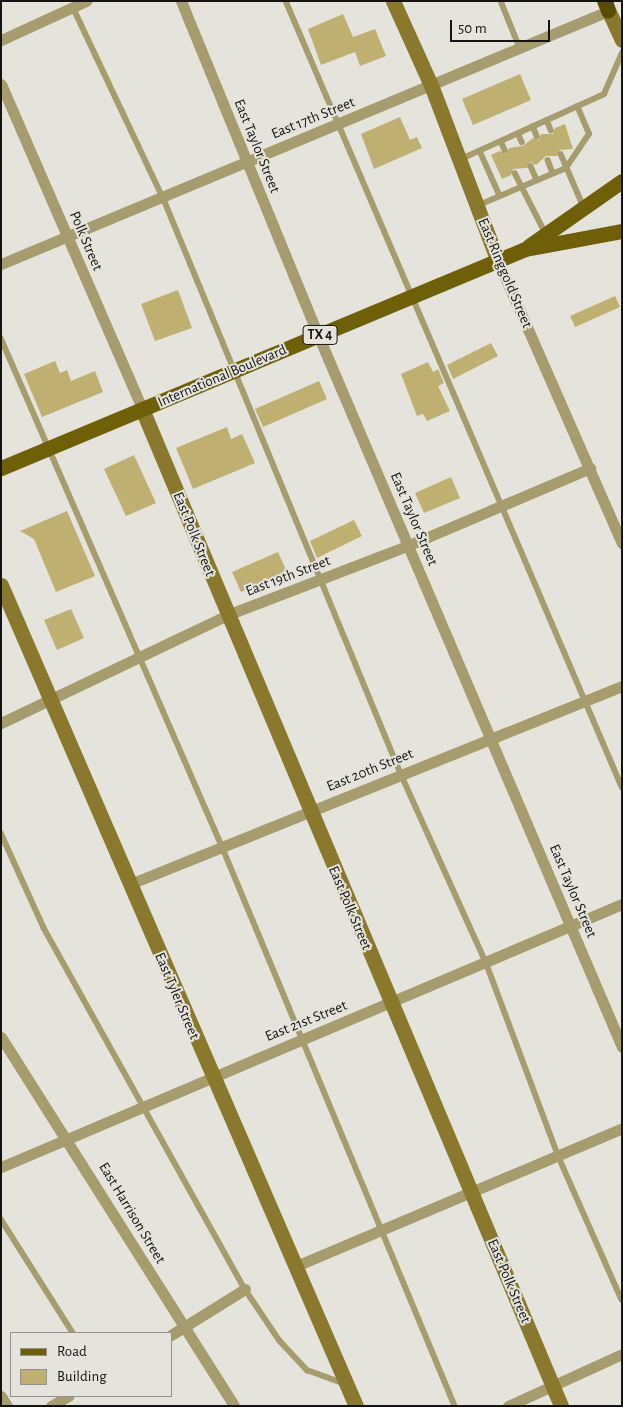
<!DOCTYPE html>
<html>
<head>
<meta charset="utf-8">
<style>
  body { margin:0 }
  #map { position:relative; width:623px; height:1407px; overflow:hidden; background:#e5e4dc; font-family:"Alegreya Sans",sans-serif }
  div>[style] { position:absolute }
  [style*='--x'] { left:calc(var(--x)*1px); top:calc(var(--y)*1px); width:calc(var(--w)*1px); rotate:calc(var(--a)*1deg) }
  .building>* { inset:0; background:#bfb072 }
  .lane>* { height:5.5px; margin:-2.75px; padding:0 2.75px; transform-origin:2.75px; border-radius:2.75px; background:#a79c6e }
  .street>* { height:11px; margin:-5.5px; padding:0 5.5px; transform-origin:5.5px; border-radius:5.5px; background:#a79c6e }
  .secondary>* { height:15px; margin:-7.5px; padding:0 7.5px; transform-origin:7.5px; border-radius:7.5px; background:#8a782c }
  .primary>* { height:15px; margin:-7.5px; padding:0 7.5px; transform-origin:7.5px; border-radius:7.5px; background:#705f09 }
  .highway>* { height:15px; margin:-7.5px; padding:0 7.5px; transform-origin:7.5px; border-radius:7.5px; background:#594b00 }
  span { translate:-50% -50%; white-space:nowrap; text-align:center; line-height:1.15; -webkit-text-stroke:4px #e5e4dc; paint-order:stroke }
  .shield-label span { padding:1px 4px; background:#e5e4dc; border:1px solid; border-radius:4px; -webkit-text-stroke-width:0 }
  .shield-label { font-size:14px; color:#151412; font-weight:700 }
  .street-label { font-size:15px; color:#151412 }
  .frame { position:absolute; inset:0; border:2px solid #151412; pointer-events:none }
  .legend { position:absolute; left:10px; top:1332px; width:162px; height:65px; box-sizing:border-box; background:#e5e4dc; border:1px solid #92918b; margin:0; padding:6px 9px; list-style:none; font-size:15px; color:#151412 }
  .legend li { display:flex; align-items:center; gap:10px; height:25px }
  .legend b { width:25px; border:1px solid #92918b }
  .scale { position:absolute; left:450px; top:20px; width:100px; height:22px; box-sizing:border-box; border:2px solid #151412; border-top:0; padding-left:6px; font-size:15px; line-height:18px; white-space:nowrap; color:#151412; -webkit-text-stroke:4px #e5e4dc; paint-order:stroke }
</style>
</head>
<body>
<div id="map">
  <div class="building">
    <div style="clip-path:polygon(343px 14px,353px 37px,375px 29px,386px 56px,360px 66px,355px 52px,321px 65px,308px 29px)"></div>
    <div style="clip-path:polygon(520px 74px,531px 100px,473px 125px,462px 99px)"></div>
    <div style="clip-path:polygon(400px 117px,410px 140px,417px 137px,422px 148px,374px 169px,361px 134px)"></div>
    <div style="clip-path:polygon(565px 124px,573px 149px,560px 150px,557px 156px,546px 156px,536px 165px,530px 162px,527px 168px,513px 169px,511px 175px,502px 179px,491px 155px,500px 151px,506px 154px,509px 148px,523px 146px,533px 138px,539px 140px,541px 134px,553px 134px,555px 128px)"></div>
    <div style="clip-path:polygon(178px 290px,192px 328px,155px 341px,141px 304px)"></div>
    <div style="clip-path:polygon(615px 296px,620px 307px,575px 327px,570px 316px)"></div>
    <div style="clip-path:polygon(491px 343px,498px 356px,453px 379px,447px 365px)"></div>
    <div style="clip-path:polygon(55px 361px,60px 373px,67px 370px,71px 381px,95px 371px,103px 392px,42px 417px,24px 374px)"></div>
    <div style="clip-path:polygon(428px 362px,433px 372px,438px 369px,444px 383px,438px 386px,450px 411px,427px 421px,423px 414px,417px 416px,401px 374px)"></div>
    <div style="clip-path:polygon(319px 381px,327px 399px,263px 427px,255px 409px)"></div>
    <div style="clip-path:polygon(227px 427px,231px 439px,242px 434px,255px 463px,193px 489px,176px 448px)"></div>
    <div style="clip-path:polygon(134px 455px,156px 503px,126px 516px,104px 469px)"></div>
    <div style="clip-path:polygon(451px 477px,460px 498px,424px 513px,415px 493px)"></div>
    <div style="clip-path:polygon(67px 511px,95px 576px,56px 592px,34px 539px,20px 531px)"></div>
    <div style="clip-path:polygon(354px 520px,362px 536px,317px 558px,310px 541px)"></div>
    <div style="clip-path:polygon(278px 552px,287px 572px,241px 592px,232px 572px)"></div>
    <div style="clip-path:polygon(71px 609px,84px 638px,57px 650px,44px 620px)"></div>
  </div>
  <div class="lane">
    <div style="--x:286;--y:1;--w:855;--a:66.85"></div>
    <div style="--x:501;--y:1;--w:51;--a:68"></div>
    <div style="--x:73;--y:7;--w:210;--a:64.7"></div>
    <div style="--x:163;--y:197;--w:624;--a:67.58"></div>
    <div style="--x:401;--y:774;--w:206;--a:65.7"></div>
    <div style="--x:486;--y:962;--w:206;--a:69.5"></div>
    <div style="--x:558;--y:1155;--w:158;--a:66.2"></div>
    <div style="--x:547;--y:120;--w:11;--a:68"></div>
    <div style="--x:533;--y:126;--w:11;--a:68"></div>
    <div style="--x:518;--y:133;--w:10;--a:66"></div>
    <div style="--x:501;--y:141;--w:10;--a:66"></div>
    <div style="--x:480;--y:151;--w:49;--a:66"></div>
    <div style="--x:561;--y:154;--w:56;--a:66.7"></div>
    <div style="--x:461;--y:159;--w:157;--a:-24.4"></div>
    <div style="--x:604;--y:94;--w:45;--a:-66.3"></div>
    <div style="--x:548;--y:160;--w:14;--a:69"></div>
    <div style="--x:531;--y:166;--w:15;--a:67"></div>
    <div style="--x:515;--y:173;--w:68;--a:63.1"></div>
    <div style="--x:479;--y:205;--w:95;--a:-23"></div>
    <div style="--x:566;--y:168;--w:41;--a:-55.9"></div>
    <div style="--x:589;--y:134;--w:30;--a:-113"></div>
    <div style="--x:1;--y:338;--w:554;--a:66.49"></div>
    <div style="--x:222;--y:846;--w:607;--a:67.41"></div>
    <div style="--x:1;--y:833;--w:104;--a:65.6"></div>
    <div style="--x:44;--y:928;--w:413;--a:60.9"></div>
    <div style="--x:245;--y:1289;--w:63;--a:56.1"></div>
    <div style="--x:280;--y:1341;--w:40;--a:47"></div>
    <div style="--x:307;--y:1370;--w:38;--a:20"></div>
    <div style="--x:1;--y:1219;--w:135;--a:57.7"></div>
  </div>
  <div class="street">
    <div style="--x:181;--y:1;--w:361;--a:67.7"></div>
    <div style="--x:318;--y:335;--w:774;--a:66.88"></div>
    <div style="--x:1;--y:40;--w:94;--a:-24.6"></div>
    <div style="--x:1;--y:84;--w:354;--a:66.5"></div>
    <div style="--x:498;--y:261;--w:308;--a:66.3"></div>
    <div style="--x:1;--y:264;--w:658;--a:-22.63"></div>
    <div style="--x:1;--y:723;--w:250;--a:-25.5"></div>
    <div style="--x:227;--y:615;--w:195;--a:-21"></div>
    <div style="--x:409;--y:545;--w:197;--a:-23"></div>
    <div style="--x:130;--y:884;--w:530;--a:-21.92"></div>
    <div style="--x:1;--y:1037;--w:436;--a:57.7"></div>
    <div style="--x:1;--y:1167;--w:674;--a:-22.95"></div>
    <div style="--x:296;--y:1266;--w:354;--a:-22.9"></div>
    <div style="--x:171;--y:1335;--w:87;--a:-31.9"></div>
    <div style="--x:1;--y:1396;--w:12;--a:59"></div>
    <div style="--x:51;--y:1406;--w:20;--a:-30"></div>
    <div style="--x:508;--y:1406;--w:125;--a:-24.5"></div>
  </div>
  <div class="secondary">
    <div style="--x:393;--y:1;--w:92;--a:65.7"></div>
    <div style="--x:431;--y:85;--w:188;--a:69.2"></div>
    <div style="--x:604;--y:1;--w:43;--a:65.2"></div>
    <div style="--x:142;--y:409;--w:1081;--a:67.2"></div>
    <div style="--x:1;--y:585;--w:894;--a:66.62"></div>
  </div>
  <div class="primary">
    <div style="--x:529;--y:246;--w:113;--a:-35"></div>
    <div style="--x:1;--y:468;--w:568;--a:-22.68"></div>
    <div style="--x:525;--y:249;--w:99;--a:-10.5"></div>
  </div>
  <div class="highway">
    <div style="--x:605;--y:1;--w:10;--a:73"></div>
  </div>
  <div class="shield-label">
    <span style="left:320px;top:335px">TX 4</span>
  </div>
  <div class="street-label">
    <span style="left:313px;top:118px;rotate:-22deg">East 17th Street</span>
    <span style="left:257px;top:146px;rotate:68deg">East Taylor Street</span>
    <span style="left:86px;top:241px;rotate:67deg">Polk Street</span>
    <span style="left:505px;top:273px;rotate:67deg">East Ringgold Street</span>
    <span style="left:222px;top:376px;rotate:-23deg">International Boulevard</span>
    <span style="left:414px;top:519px;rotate:67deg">East Taylor Street</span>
    <span style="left:194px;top:534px;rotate:68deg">East Polk Street</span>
    <span style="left:288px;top:576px;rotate:-21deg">East 19th Street</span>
    <span style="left:370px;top:770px;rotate:-22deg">East 20th Street</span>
    <span style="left:573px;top:891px;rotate:67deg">East Taylor Street</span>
    <span style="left:350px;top:908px;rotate:67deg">East Polk Street</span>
    <span style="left:177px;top:996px;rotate:67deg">East Tyler Street</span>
    <span style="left:306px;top:1021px;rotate:-22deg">East 21st Street</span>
    <span style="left:132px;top:1213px;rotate:59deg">East Harrison Street</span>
    <span style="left:509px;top:1281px;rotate:67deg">East Polk Street</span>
  </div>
  <div class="frame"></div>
  <ul class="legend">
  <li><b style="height:6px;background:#705f09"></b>Road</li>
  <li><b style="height:14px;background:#bfb072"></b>Building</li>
  </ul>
  <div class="scale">50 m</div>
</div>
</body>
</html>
